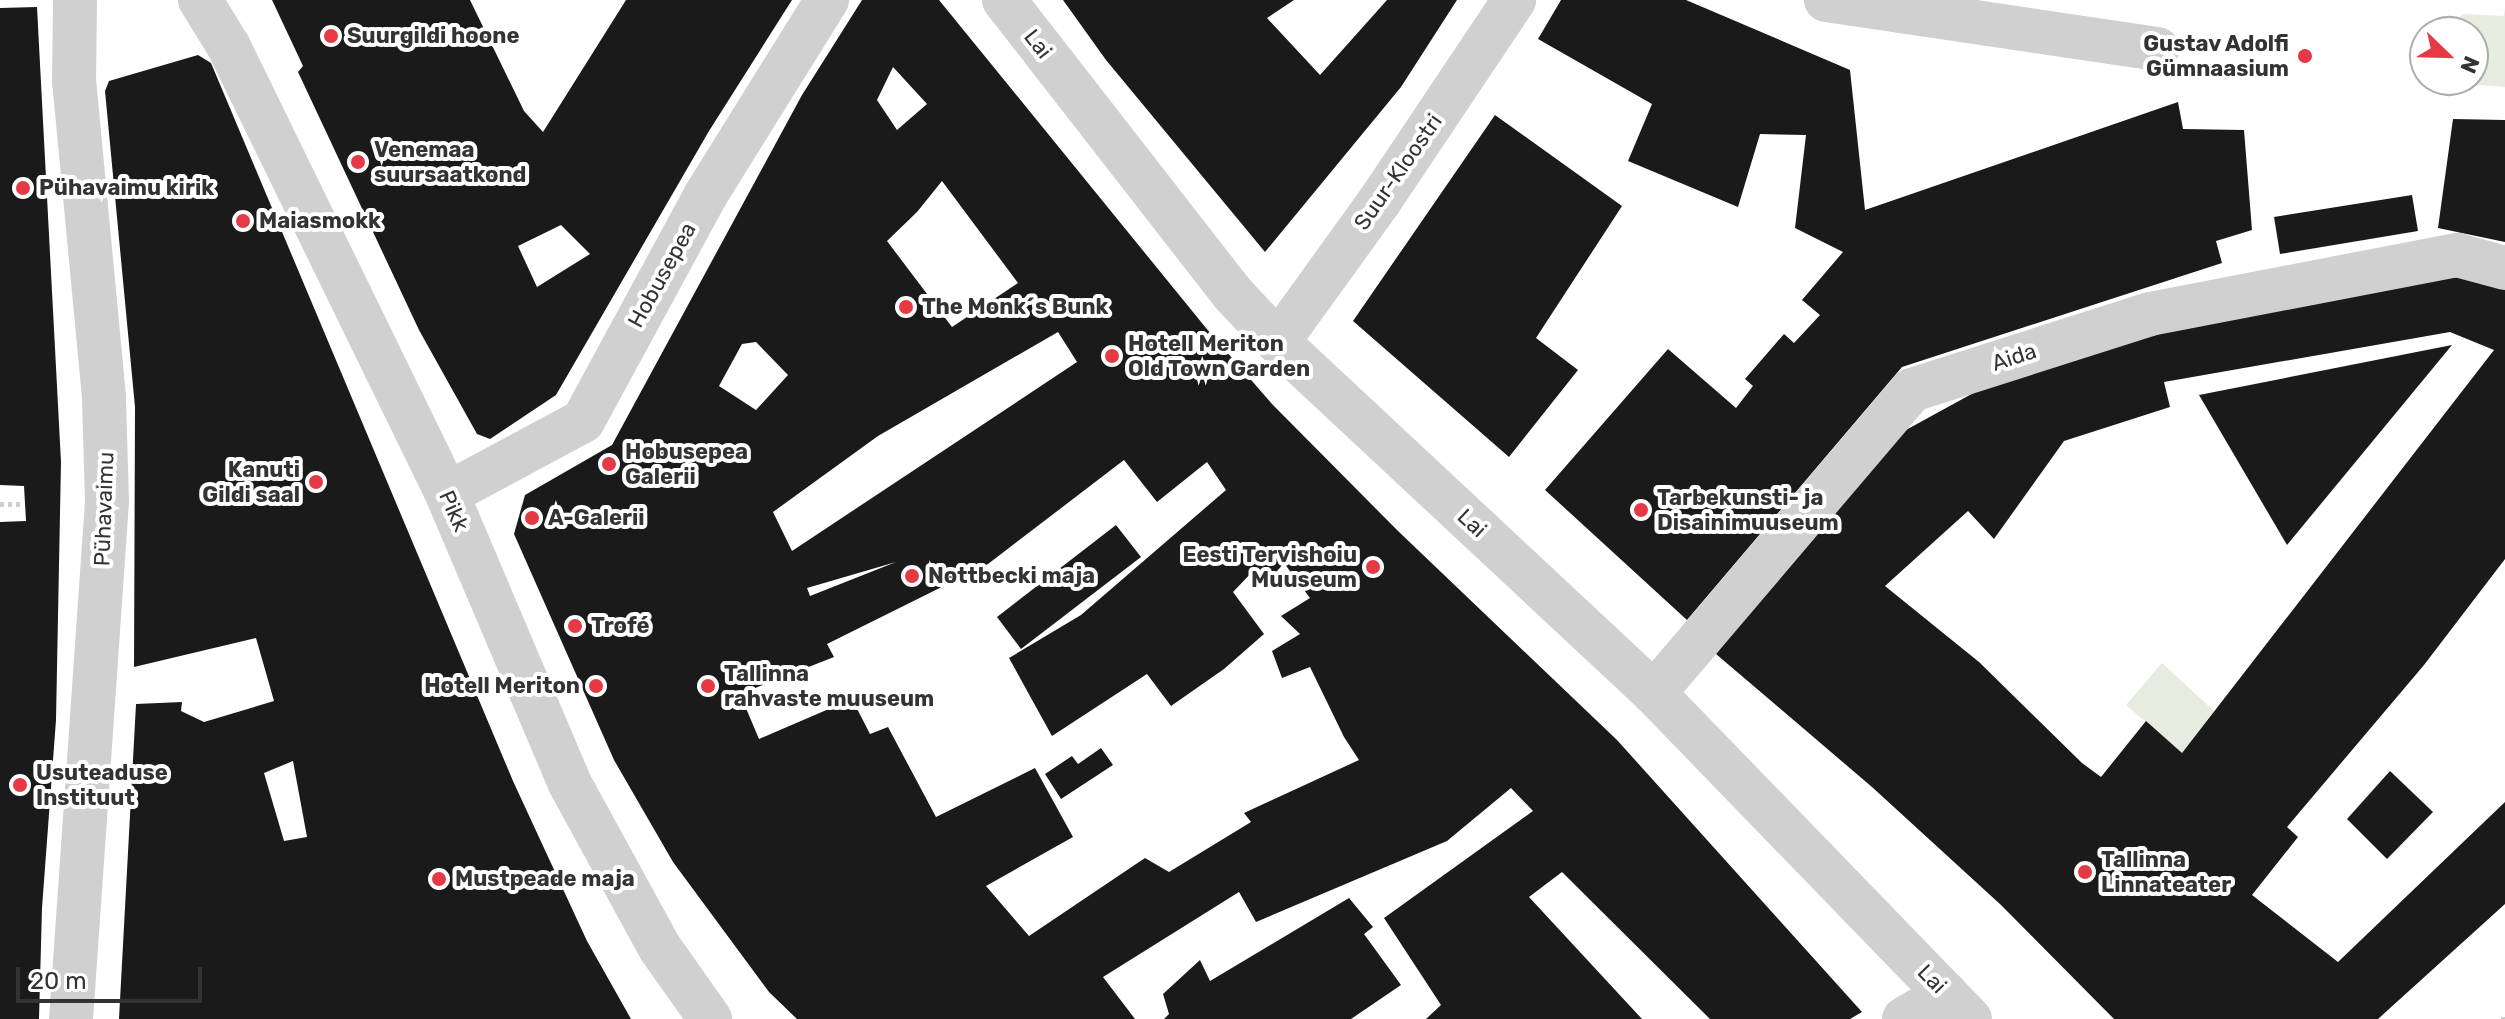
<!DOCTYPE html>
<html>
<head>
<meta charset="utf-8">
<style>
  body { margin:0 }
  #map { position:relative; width:2505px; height:1019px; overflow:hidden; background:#fff; font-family:Rubik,sans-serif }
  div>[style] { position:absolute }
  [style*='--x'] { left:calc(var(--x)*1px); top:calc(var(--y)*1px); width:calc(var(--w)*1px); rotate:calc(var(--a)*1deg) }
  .green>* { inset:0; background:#e6ecdf }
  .building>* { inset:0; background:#1a1a1a }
  .path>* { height:5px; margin-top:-2.5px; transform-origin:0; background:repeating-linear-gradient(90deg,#cdcdcd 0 4px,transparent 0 8px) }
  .minor>* { height:44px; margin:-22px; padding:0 22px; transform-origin:22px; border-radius:22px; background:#d0d0d0 }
  .dots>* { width:22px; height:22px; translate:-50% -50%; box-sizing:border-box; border:4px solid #fff; border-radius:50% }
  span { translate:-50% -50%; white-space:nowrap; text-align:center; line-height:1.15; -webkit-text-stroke:8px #fff; paint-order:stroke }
  .poi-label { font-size:22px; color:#333; font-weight:700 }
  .left { translate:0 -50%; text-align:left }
  .right { translate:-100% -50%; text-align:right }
  .street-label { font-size:22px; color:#333 }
  .north { position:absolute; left:2409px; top:16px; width:80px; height:80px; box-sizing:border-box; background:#fff; border:2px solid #adadad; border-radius:50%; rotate:113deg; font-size:22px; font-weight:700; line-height:32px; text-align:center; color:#333 }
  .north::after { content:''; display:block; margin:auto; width:28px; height:36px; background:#e63946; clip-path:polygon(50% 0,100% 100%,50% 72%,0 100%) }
  .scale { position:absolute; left:16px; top:967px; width:186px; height:36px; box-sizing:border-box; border:4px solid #333; border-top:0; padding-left:10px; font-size:24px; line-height:28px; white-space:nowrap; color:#333; -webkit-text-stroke:6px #fff; paint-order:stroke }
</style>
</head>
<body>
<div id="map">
  <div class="green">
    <div style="clip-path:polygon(2505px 7px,2505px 87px,2454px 83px,2452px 80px,2473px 80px,2473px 32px,2449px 32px,2451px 22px,2464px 14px,2504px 16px)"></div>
    <div style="clip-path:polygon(2162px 663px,2214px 711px,2182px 753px,2126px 705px)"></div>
  </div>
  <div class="building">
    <div style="clip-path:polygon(evenodd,272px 0,470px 0,524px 111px,543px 132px,626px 0,792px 0,709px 131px,556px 395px,490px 439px,477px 434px,419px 330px,298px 72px,303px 66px,272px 0,561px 225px,590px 254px,537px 287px,518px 246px,561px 225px)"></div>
    <div style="clip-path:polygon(evenodd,862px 0,939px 0,1206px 328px,1272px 404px,1397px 530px,1617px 740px,1862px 1012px,1850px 1019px,1710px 1019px,1562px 872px,1529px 897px,1642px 1019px,1426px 1019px,1441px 1005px,1384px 918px,1533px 811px,1511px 788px,1447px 841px,1256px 922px,1239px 892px,1103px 977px,1135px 1019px,797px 1019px,769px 992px,673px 862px,614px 760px,514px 534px,525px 495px,612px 445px,802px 95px,862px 0,893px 67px,927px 104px,897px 130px,877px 100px,893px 67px,862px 0,942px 181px,1018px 283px,952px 327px,887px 241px,917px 212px,942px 181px,862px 0,1058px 332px,1077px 362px,792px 551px,773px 512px,878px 436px,1058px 332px,862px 0,756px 342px,788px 375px,756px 410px,719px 386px,742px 344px,756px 342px,862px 0,1124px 460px,1157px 502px,1207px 462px,1226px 490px,1081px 615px,1009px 658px,1052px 736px,1147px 674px,1171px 706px,1224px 669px,1264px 634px,1233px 592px,1255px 569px,1266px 584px,1284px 563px,1310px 598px,1281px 616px,1300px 634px,1272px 651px,1282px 678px,1310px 667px,1344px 737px,1359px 760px,1244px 813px,1251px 822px,1169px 872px,1145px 858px,1029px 936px,986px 886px,1073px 837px,1035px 768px,936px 817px,888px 727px,870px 734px,852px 699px,759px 739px,740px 694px,834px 657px,827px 644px,988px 564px,1124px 460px,862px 0,896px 562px,810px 596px,807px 588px,896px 562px)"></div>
    <div style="clip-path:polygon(1063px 0,1294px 0,1267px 18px,1320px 75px,1387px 0,1457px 0,1401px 87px,1265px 252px,1106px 60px)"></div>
    <div style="clip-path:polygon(1561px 0,1686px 0,1850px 70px,1865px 210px,2178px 102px,2183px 129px,2244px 130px,2252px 230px,2216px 241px,2222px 263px,1902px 367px,1687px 620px,1545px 490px,1668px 349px,1736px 408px,1753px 386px,1745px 379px,1784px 334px,1794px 343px,1820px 315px,1802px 300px,1843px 252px,1795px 228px,1806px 135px,1760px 134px,1738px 207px,1628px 161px,1652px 104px,1538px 39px)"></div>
    <div style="clip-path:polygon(37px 7px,61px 462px,56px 720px,42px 908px,39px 1019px,0 1019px,0 522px,26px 521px,24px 486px,0 485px,0 8px)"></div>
    <div style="clip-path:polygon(evenodd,198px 55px,211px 63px,513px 781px,587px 941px,631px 1019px,119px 1019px,136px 704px,182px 702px,181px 711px,204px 722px,274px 701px,256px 638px,134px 667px,135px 407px,105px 91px,109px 81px,198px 55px,293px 761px,307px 837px,284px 841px,264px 773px,293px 761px)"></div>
    <div style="clip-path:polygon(1495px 115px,1622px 206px,1536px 338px,1578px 370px,1509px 457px,1353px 321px)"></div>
    <div style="clip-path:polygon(2453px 119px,2505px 120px,2505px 242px,2438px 228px)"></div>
    <div style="clip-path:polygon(2412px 195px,2418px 231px,2280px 254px,2274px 217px)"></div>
    <div style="clip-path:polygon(evenodd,2469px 275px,2505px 285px,2505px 559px,2424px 665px,2287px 827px,2298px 837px,2252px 895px,2338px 962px,2505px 802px,2505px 904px,2378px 1019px,2114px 1019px,2001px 905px,1872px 787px,1716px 654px,1805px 529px,1895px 436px,2019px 368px,2152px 327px,2469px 275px,2450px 332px,2494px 350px,2182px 753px,2146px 721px,2101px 777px,2082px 763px,1979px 662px,1885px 586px,1968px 511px,1994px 539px,2064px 441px,2170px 407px,2164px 382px,2450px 332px)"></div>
    <div style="clip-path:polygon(2452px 345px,2287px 545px,2199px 395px)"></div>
    <div style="clip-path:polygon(1116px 525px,1141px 557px,1021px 649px,997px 617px)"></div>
    <div style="clip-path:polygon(1101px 748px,1113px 765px,1061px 799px,1045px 774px,1072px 756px,1078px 764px)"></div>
    <div style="clip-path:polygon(2390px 771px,2433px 812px,2387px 859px,2347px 819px)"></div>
    <div style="clip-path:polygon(1349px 898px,1373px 927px,1364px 934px,1401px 985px,1351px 1019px,1164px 1019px,1169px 1014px,1163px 994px,1200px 960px,1210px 981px)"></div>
  </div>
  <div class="path">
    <div style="--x:0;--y:504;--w:23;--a:0"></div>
    <div style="--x:2501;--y:1019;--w:4;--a:0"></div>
  </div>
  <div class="minor">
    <div style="--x:200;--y:0;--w:55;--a:58.3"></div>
    <div style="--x:229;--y:47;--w:497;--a:64"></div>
    <div style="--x:447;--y:494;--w:313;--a:67"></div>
    <div style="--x:569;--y:782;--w:189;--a:61.3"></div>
    <div style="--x:660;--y:948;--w:87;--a:54.8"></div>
    <div style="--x:1004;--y:0;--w:373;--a:52.1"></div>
    <div style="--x:1233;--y:294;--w:66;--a:46.8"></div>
    <div style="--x:1278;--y:342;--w:514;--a:43.03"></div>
    <div style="--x:1654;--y:693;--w:454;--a:45.9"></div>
    <div style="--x:1826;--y:0;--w:335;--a:8.4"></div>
    <div style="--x:1278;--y:342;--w:173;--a:-54.2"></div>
    <div style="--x:1379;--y:202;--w:243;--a:-56.2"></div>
    <div style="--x:447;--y:494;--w:154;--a:-28.2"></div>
    <div style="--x:583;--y:421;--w:256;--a:-61.5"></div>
    <div style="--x:705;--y:196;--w:231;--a:-58.1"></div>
    <div style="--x:1654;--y:693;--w:398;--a:-49.6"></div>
    <div style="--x:1912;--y:390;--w:250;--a:-17.7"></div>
    <div style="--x:2150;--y:314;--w:313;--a:-10.9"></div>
    <div style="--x:2457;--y:255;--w:50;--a:15.2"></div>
    <div style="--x:71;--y:1019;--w:519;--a:-86.02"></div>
    <div style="--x:107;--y:501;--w:104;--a:-91.7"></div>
    <div style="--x:104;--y:397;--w:316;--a:-95.4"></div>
    <div style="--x:74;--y:82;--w:82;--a:-89.3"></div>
    <div style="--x:1904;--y:1019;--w:49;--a:-30.8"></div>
  </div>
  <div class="dots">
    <div style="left:331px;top:36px;background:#e63946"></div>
    <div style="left:2305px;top:56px;background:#e63946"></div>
    <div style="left:358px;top:162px;background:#e63946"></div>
    <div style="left:23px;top:188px;background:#e63946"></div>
    <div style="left:243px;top:221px;background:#e63946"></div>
    <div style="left:906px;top:307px;background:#e63946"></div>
    <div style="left:1112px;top:356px;background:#e63946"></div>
    <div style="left:609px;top:464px;background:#e63946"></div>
    <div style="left:316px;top:482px;background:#e63946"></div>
    <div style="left:1641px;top:510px;background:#e63946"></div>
    <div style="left:532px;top:518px;background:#e63946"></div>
    <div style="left:1373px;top:567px;background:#e63946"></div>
    <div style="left:912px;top:576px;background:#e63946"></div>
    <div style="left:575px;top:626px;background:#e63946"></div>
    <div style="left:596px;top:686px;background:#e63946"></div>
    <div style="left:708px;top:686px;background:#e63946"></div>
    <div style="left:20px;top:785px;background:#e63946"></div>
    <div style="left:2085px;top:872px;background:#e63946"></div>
    <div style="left:439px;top:879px;background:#e63946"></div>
  </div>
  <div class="poi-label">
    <span class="left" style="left:347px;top:36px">Suurgildi hoone</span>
    <span class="right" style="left:2289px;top:56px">Gustav Adolfi<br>Gümnaasium</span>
    <span class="left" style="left:374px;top:162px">Venemaa<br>suursaatkond</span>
    <span class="left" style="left:39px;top:188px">Pühavaimu kirik</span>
    <span class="left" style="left:259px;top:221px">Maiasmokk</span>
    <span class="left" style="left:922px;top:307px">The Monk´s Bunk</span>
    <span class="left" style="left:1128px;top:356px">Hotell Meriton<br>Old Town Garden</span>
    <span class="left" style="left:625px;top:464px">Hobusepea<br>Galerii</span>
    <span class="right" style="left:300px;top:482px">Kanuti<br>Gildi saal</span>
    <span class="left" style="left:1657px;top:510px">Tarbekunsti- ja<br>Disainimuuseum</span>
    <span class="left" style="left:548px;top:518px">A-Galerii</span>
    <span class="right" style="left:1357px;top:567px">Eesti Tervishoiu<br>Muuseum</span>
    <span class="left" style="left:928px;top:576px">Nottbecki maja</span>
    <span class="left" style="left:591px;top:626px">Trofé</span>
    <span class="left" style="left:724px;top:686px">Tallinna<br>rahvaste muuseum</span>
    <span class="right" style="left:580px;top:686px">Hotell Meriton</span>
    <span class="left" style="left:36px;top:785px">Usuteaduse<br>Instituut</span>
    <span class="left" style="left:2101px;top:872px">Tallinna<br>Linnateater</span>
    <span class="left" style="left:455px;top:879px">Mustpeade maja</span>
  </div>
  <div class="street-label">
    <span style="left:1038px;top:44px;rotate:52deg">Lai</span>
    <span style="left:1398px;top:172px;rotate:-55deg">Suur-Kloostri</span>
    <span style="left:662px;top:275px;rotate:-61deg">Hobusepea</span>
    <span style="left:2014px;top:357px;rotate:-18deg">Aida</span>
    <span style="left:104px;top:509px;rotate:-88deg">Pühavaimu</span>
    <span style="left:454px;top:511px;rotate:66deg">Pikk</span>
    <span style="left:1472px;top:523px;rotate:43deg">Lai</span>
    <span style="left:1932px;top:979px;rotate:46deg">Lai</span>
  </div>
  <div class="north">N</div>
  <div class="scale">20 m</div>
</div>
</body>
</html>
